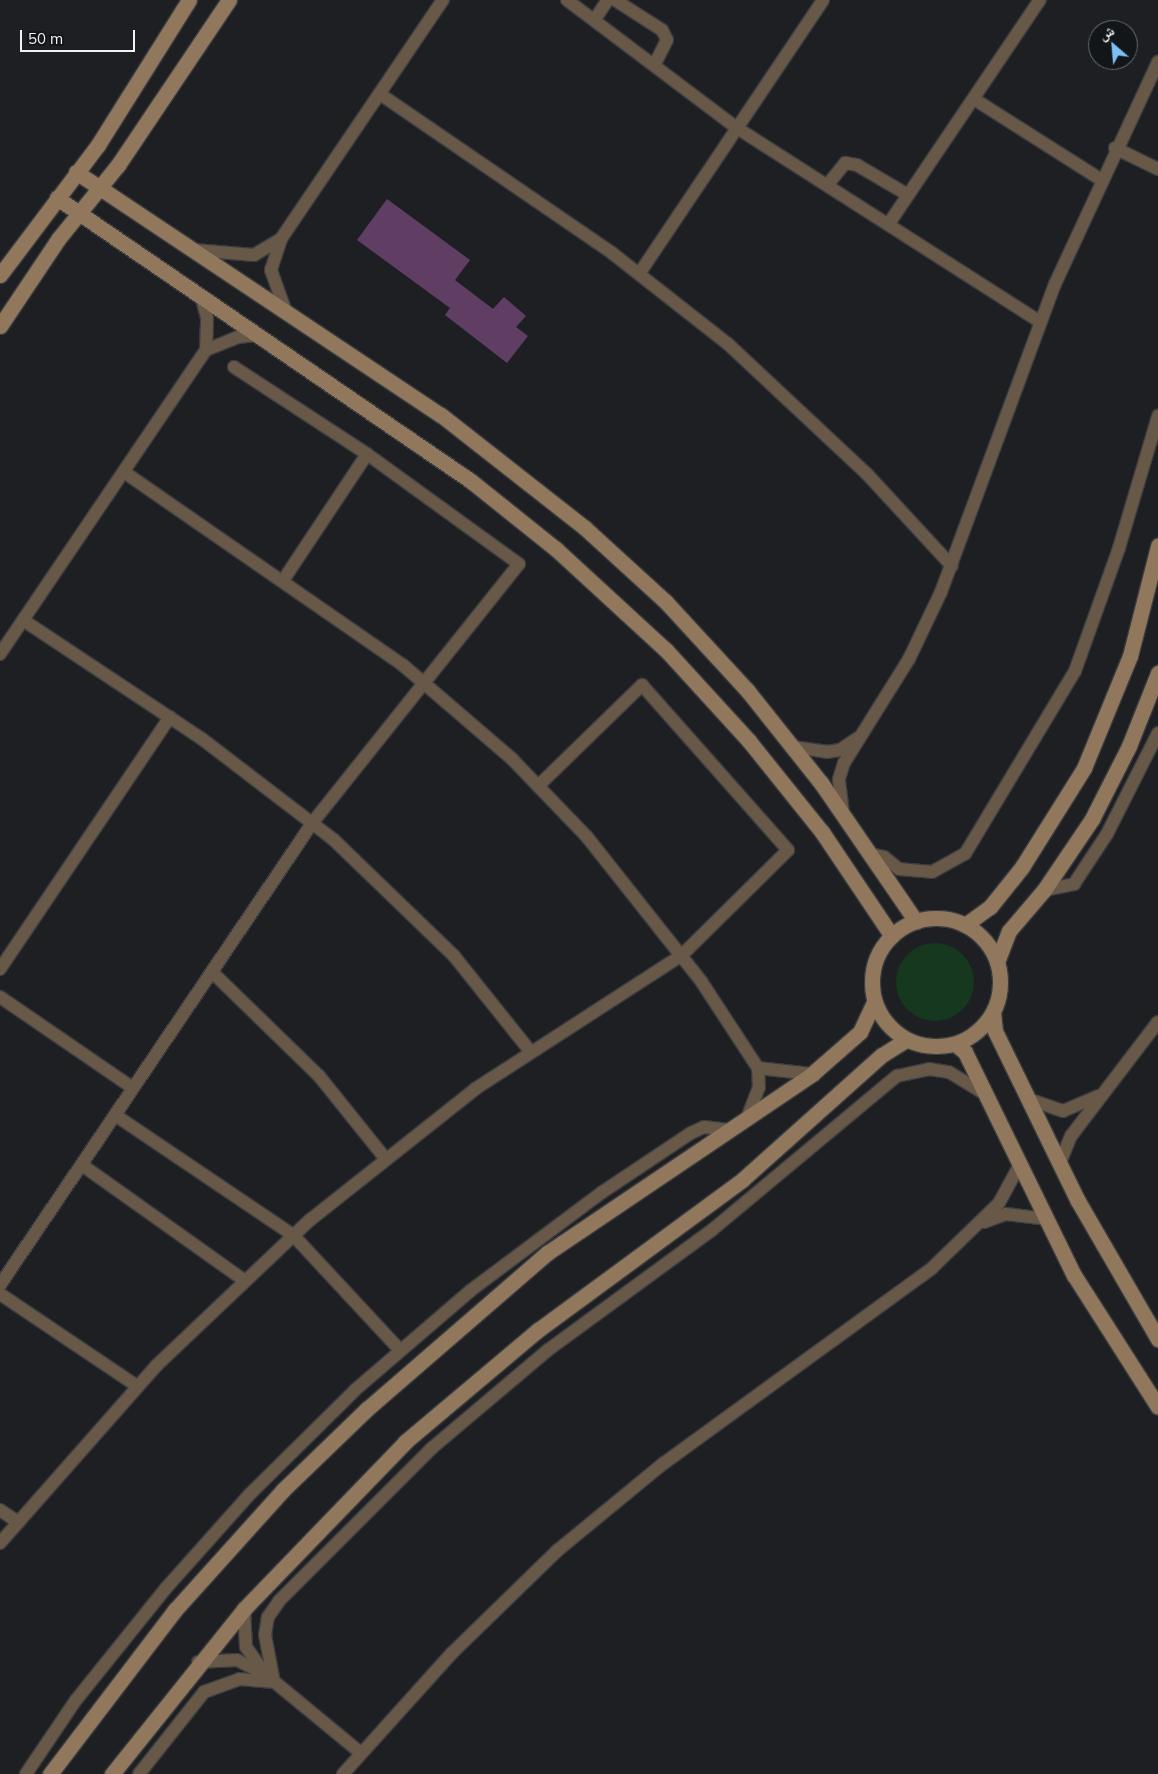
<!DOCTYPE html>
<html>
<head>
<meta charset="utf-8">
<style>
  body { margin:0 }
  #map { position:relative; width:1158px; height:1774px; overflow:hidden; background:#1d1f23; font-family:Mulish,"Noto Naskh Arabic",sans-serif }
  div>[style] { position:absolute }
  [style*='--x'] { left:calc(var(--x)*1px); top:calc(var(--y)*1px); width:calc(var(--w)*1px); rotate:calc(var(--a)*1deg) }
  .green>* { inset:0; background:#15381f }
  .round { border-radius:50% }
  .building>* { inset:0; background:#603e63 }
  .roads { filter:drop-shadow(1px 0 #3b3d40) drop-shadow(-1px 0 #3b3d40) drop-shadow(0 1px #3b3d40) drop-shadow(0 -1px #3b3d40) }
  .street>* { height:12px; margin:-6px; padding:0 6px; transform-origin:6px; border-radius:6px; background:#685847 }
  .secondary>* { height:15px; margin:-7.5px; padding:0 7.5px; transform-origin:7.5px; border-radius:7.5px; background:#91785d }
  .secondary>.ring { margin:-7.5px; padding:0; box-sizing:content-box; background:none; border:15px solid #91785d; border-radius:50% }
  span { translate:-50% -50%; white-space:nowrap; text-align:center; line-height:1.15; -webkit-text-stroke:4px #131619; paint-order:stroke }
  .north { position:absolute; left:1088px; top:20px; width:50px; height:50px; box-sizing:border-box; background:#131619; border:1px solid #6b6e71; border-radius:50%; rotate:333deg; font-size:14px; font-weight:700; line-height:20px; text-align:center; color:#f0f2f5 }
  .north::after { content:''; display:block; margin:auto; width:18px; height:22px; background:#7abff8; clip-path:polygon(50% 0,100% 100%,50% 72%,0 100%) }
  .scale { position:absolute; left:20px; top:30px; width:115px; height:22px; box-sizing:border-box; border:2px solid #f0f2f5; border-top:0; padding-left:6px; font-size:15px; line-height:18px; white-space:nowrap; color:#f0f2f5; -webkit-text-stroke:4px #131619; paint-order:stroke }
</style>
</head>
<body>
<div id="map">
  <div class="green">
    <div class="round" style="left:896px;top:943px;width:78px;height:78px"></div>
  </div>
  <div class="building">
    <div style="clip-path:polygon(387px 199px,470px 260px,455px 280px,493px 309px,504px 297px,526px 316px,516px 327px,528px 336px,507px 363px,445px 315px,450px 308px,357px 240px)"></div>
  </div>
  <div class="roads">
    <div class="street">
      <div style="--x:567;--y:0;--w:213;--a:37"></div>
      <div style="--x:737;--y:128;--w:360;--a:32.6"></div>
      <div style="--x:615;--y:0;--w:56;--a:32.6"></div>
      <div style="--x:662;--y:30;--w:11;--a:63"></div>
      <div style="--x:667;--y:40;--w:27;--a:117"></div>
      <div style="--x:595;--y:19;--w:23;--a:-56"></div>
      <div style="--x:380;--y:94;--w:281;--a:34.4"></div>
      <div style="--x:612;--y:253;--w:147;--a:38.1"></div>
      <div style="--x:728;--y:344;--w:190;--a:43.1"></div>
      <div style="--x:867;--y:474;--w:125;--a:47.3"></div>
      <div style="--x:974;--y:99;--w:149;--a:32.4"></div>
      <div style="--x:1115;--y:148;--w:48;--a:26"></div>
      <div style="--x:829;--y:183;--w:26;--a:-51"></div>
      <div style="--x:845;--y:163;--w:12;--a:9"></div>
      <div style="--x:857;--y:165;--w:59;--a:30.5"></div>
      <div style="--x:890;--y:222;--w:268;--a:-56"></div>
      <div style="--x:194;--y:250;--w:60;--a:4.8"></div>
      <div style="--x:254;--y:255;--w:31;--a:-31"></div>
      <div style="--x:639;--y:274;--w:330;--a:-56.1"></div>
      <div style="--x:286;--y:312;--w:45;--a:-109.7"></div>
      <div style="--x:271;--y:270;--w:33;--a:-72"></div>
      <div style="--x:281;--y:239;--w:289;--a:-55.9"></div>
      <div style="--x:206;--y:350;--w:35;--a:-22"></div>
      <div style="--x:238;--y:337;--w:19;--a:-6"></div>
      <div style="--x:124;--y:472;--w:341;--a:34.7"></div>
      <div style="--x:404;--y:666;--w:143;--a:40.7"></div>
      <div style="--x:512;--y:759;--w:108;--a:46.1"></div>
      <div style="--x:587;--y:837;--w:184;--a:51.6"></div>
      <div style="--x:701;--y:981;--w:104;--a:56.8"></div>
      <div style="--x:758;--y:1068;--w:19;--a:87"></div>
      <div style="--x:759;--y:1087;--w:33;--a:111"></div>
      <div style="--x:284;--y:579;--w:150;--a:-56.4"></div>
      <div style="--x:23;--y:620;--w:215;--a:33.6"></div>
      <div style="--x:202;--y:739;--w:166;--a:37.4"></div>
      <div style="--x:334;--y:840;--w:167;--a:44"></div>
      <div style="--x:454;--y:956;--w:122;--a:51.3"></div>
      <div style="--x:0;--y:654;--w:367;--a:-55.9"></div>
      <div style="--x:206;--y:350;--w:32;--a:-88"></div>
      <div style="--x:207;--y:318;--w:23;--a:-105"></div>
      <div style="--x:793;--y:747;--w:34;--a:8"></div>
      <div style="--x:827;--y:752;--w:13;--a:-9"></div>
      <div style="--x:840;--y:750;--w:22;--a:-34"></div>
      <div style="--x:843;--y:813;--w:34;--a:-97"></div>
      <div style="--x:839;--y:779;--w:17;--a:-73"></div>
      <div style="--x:844;--y:763;--w:123;--a:-58"></div>
      <div style="--x:909;--y:659;--w:74;--a:-64.5"></div>
      <div style="--x:941;--y:592;--w:328;--a:-69.7"></div>
      <div style="--x:1055;--y:284;--w:245;--a:-65.1"></div>
      <div style="--x:870;--y:854;--w:14;--a:12"></div>
      <div style="--x:884;--y:857;--w:19;--a:39"></div>
      <div style="--x:899;--y:869;--w:33;--a:5"></div>
      <div style="--x:932;--y:872;--w:38;--a:-29"></div>
      <div style="--x:965;--y:854;--w:214;--a:-59"></div>
      <div style="--x:1075;--y:671;--w:131;--a:-70.3"></div>
      <div style="--x:1119;--y:548;--w:138;--a:-73.5"></div>
      <div style="--x:1044;--y:890;--w:31;--a:-11"></div>
      <div style="--x:1074;--y:884;--w:60;--a:-56.6"></div>
      <div style="--x:1107;--y:834;--w:113;--a:-63.2"></div>
      <div style="--x:0;--y:969;--w:304;--a:-56"></div>
      <div style="--x:212;--y:972;--w:149;--a:44.2"></div>
      <div style="--x:319;--y:1076;--w:105;--a:51.2"></div>
      <div style="--x:0;--y:997;--w:161;--a:34.4"></div>
      <div style="--x:758;--y:1068;--w:54;--a:6.3"></div>
      <div style="--x:1028;--y:1099;--w:37;--a:19"></div>
      <div style="--x:1063;--y:1111;--w:39;--a:-23"></div>
      <div style="--x:115;--y:1115;--w:215;--a:34"></div>
      <div style="--x:293;--y:1235;--w:157;--a:47.1"></div>
      <div style="--x:1060;--y:1163;--w:29;--a:-68"></div>
      <div style="--x:1071;--y:1136;--w:143;--a:-52.7"></div>
      <div style="--x:82;--y:1165;--w:199;--a:35.4"></div>
      <div style="--x:984;--y:1222;--w:23;--a:-20"></div>
      <div style="--x:1006;--y:1214;--w:38;--a:7"></div>
      <div style="--x:0;--y:1285;--w:559;--a:-55.94"></div>
      <div style="--x:313;--y:822;--w:330;--a:-51.4"></div>
      <div style="--x:519;--y:564;--w:188;--a:-144.1"></div>
      <div style="--x:367;--y:454;--w:159;--a:-146.8"></div>
      <div style="--x:0;--y:1294;--w:165;--a:33.9"></div>
      <div style="--x:0;--y:1510;--w:22;--a:34"></div>
      <div style="--x:0;--y:1543;--w:237;--a:-48.6"></div>
      <div style="--x:157;--y:1365;--w:211;--a:-43.5"></div>
      <div style="--x:310;--y:1220;--w:211;--a:-38.4"></div>
      <div style="--x:475;--y:1089;--w:247;--a:-32.9"></div>
      <div style="--x:682;--y:955;--w:149;--a:-44.7"></div>
      <div style="--x:788;--y:850;--w:220;--a:-131.5"></div>
      <div style="--x:642;--y:685;--w:145;--a:135.8"></div>
      <div style="--x:244;--y:1609;--w:38;--a:87"></div>
      <div style="--x:246;--y:1647;--w:33;--a:55"></div>
      <div style="--x:265;--y:1674;--w:124;--a:39.5"></div>
      <div style="--x:198;--y:1662;--w:39;--a:-3"></div>
      <div style="--x:237;--y:1660;--w:27;--a:27"></div>
      <div style="--x:26;--y:1774;--w:89;--a:-56"></div>
      <div style="--x:76;--y:1700;--w:145;--a:-51.2"></div>
      <div style="--x:167;--y:1587;--w:125;--a:-48.3"></div>
      <div style="--x:250;--y:1494;--w:148;--a:-44.7"></div>
      <div style="--x:355;--y:1390;--w:152;--a:-40.7"></div>
      <div style="--x:470;--y:1291;--w:164;--a:-36.8"></div>
      <div style="--x:601;--y:1193;--w:108;--a:-33.7"></div>
      <div style="--x:691;--y:1133;--w:14;--a:-25"></div>
      <div style="--x:704;--y:1127;--w:25;--a:7"></div>
      <div style="--x:139;--y:1774;--w:105;--a:-51.6"></div>
      <div style="--x:204;--y:1692;--w:37;--a:-20"></div>
      <div style="--x:239;--y:1679;--w:35;--a:5"></div>
      <div style="--x:274;--y:1682;--w:48;--a:-100.8"></div>
      <div style="--x:265;--y:1635;--w:18;--a:-81"></div>
      <div style="--x:268;--y:1617;--w:19;--a:-55"></div>
      <div style="--x:279;--y:1601;--w:216;--a:-45"></div>
      <div style="--x:432;--y:1448;--w:152;--a:-40.2"></div>
      <div style="--x:548;--y:1350;--w:203;--a:-36.2"></div>
      <div style="--x:712;--y:1230;--w:241;--a:-39.8"></div>
      <div style="--x:897;--y:1076;--w:33;--a:-12"></div>
      <div style="--x:929;--y:1069;--w:20;--a:9"></div>
      <div style="--x:949;--y:1072;--w:42;--a:31.4"></div>
      <div style="--x:343;--y:1774;--w:163;--a:-48"></div>
      <div style="--x:452;--y:1653;--w:148;--a:-44.2"></div>
      <div style="--x:558;--y:1550;--w:137;--a:-39.4"></div>
      <div style="--x:664;--y:1463;--w:331;--a:-36"></div>
      <div style="--x:932;--y:1268;--w:93;--a:-44.1"></div>
      <div style="--x:999;--y:1203;--w:42;--a:-61.6"></div>
    </div>
    <div class="secondary">
      <div style="--x:76;--y:172;--w:438;--a:33.7"></div>
      <div style="--x:441;--y:415;--w:183;--a:38.1"></div>
      <div style="--x:585;--y:528;--w:110;--a:42.4"></div>
      <div style="--x:666;--y:602;--w:120;--a:47.4"></div>
      <div style="--x:747;--y:690;--w:119;--a:51.5"></div>
      <div style="--x:821;--y:783;--w:168;--a:55.5"></div>
      <div style="--x:57;--y:198;--w:501;--a:34.36"></div>
      <div style="--x:471;--y:481;--w:109;--a:38.7"></div>
      <div style="--x:556;--y:549;--w:149;--a:42.6"></div>
      <div style="--x:666;--y:650;--w:123;--a:47.6"></div>
      <div style="--x:749;--y:741;--w:117;--a:51.3"></div>
      <div style="--x:822;--y:832;--w:125;--a:56.1"></div>
      <div style="--x:0;--y:275;--w:163;--a:-53"></div>
      <div style="--x:98;--y:145;--w:171;--a:-57.9"></div>
      <div style="--x:0;--y:326;--w:106;--a:-56.2"></div>
      <div style="--x:59;--y:238;--w:94;--a:-51.1"></div>
      <div style="--x:118;--y:165;--w:199;--a:-56.1"></div>
      <div class="ring" style="left:872px;top:918px;width:113px;height:113px"></div>
      <div style="--x:965;--y:925;--w:31;--a:-36"></div>
      <div style="--x:990;--y:907;--w:51;--a:-51.3"></div>
      <div style="--x:1022;--y:867;--w:117;--a:-57.9"></div>
      <div style="--x:1084;--y:768;--w:121;--a:-67.7"></div>
      <div style="--x:1130;--y:656;--w:114;--a:-75.7"></div>
      <div style="--x:997;--y:962;--w:33;--a:-69"></div>
      <div style="--x:1009;--y:931;--w:54;--a:-49.5"></div>
      <div style="--x:1044;--y:890;--w:86;--a:-55.9"></div>
      <div style="--x:1092;--y:819;--w:82;--a:-63.1"></div>
      <div style="--x:1129;--y:746;--w:79;--a:-68.3"></div>
      <div style="--x:993;--y:1012;--w:19;--a:84"></div>
      <div style="--x:995;--y:1031;--w:189;--a:64"></div>
      <div style="--x:1078;--y:1201;--w:160;--a:59.9"></div>
      <div style="--x:955;--y:1044;--w:13;--a:39"></div>
      <div style="--x:965;--y:1052;--w:248;--a:64"></div>
      <div style="--x:1074;--y:1275;--w:156;--a:57.5"></div>
      <div style="--x:50;--y:1774;--w:206;--a:-52.7"></div>
      <div style="--x:175;--y:1610;--w:161;--a:-48"></div>
      <div style="--x:283;--y:1490;--w:117;--a:-44"></div>
      <div style="--x:367;--y:1409;--w:238;--a:-40.9"></div>
      <div style="--x:547;--y:1253;--w:320;--a:-34"></div>
      <div style="--x:812;--y:1074;--w:64;--a:-41.2"></div>
      <div style="--x:860;--y:1032;--w:33;--a:-65"></div>
      <div style="--x:112;--y:1774;--w:211;--a:-51.3"></div>
      <div style="--x:244;--y:1609;--w:232;--a:-46"></div>
      <div style="--x:405;--y:1442;--w:174;--a:-40.1"></div>
      <div style="--x:538;--y:1330;--w:253;--a:-36.3"></div>
      <div style="--x:742;--y:1180;--w:188;--a:-41.8"></div>
      <div style="--x:882;--y:1055;--w:28;--a:-32"></div>
    </div>
  </div>
  <div class="north">ش</div>
  <div class="scale">50 m</div>
</div>
</body>
</html>
